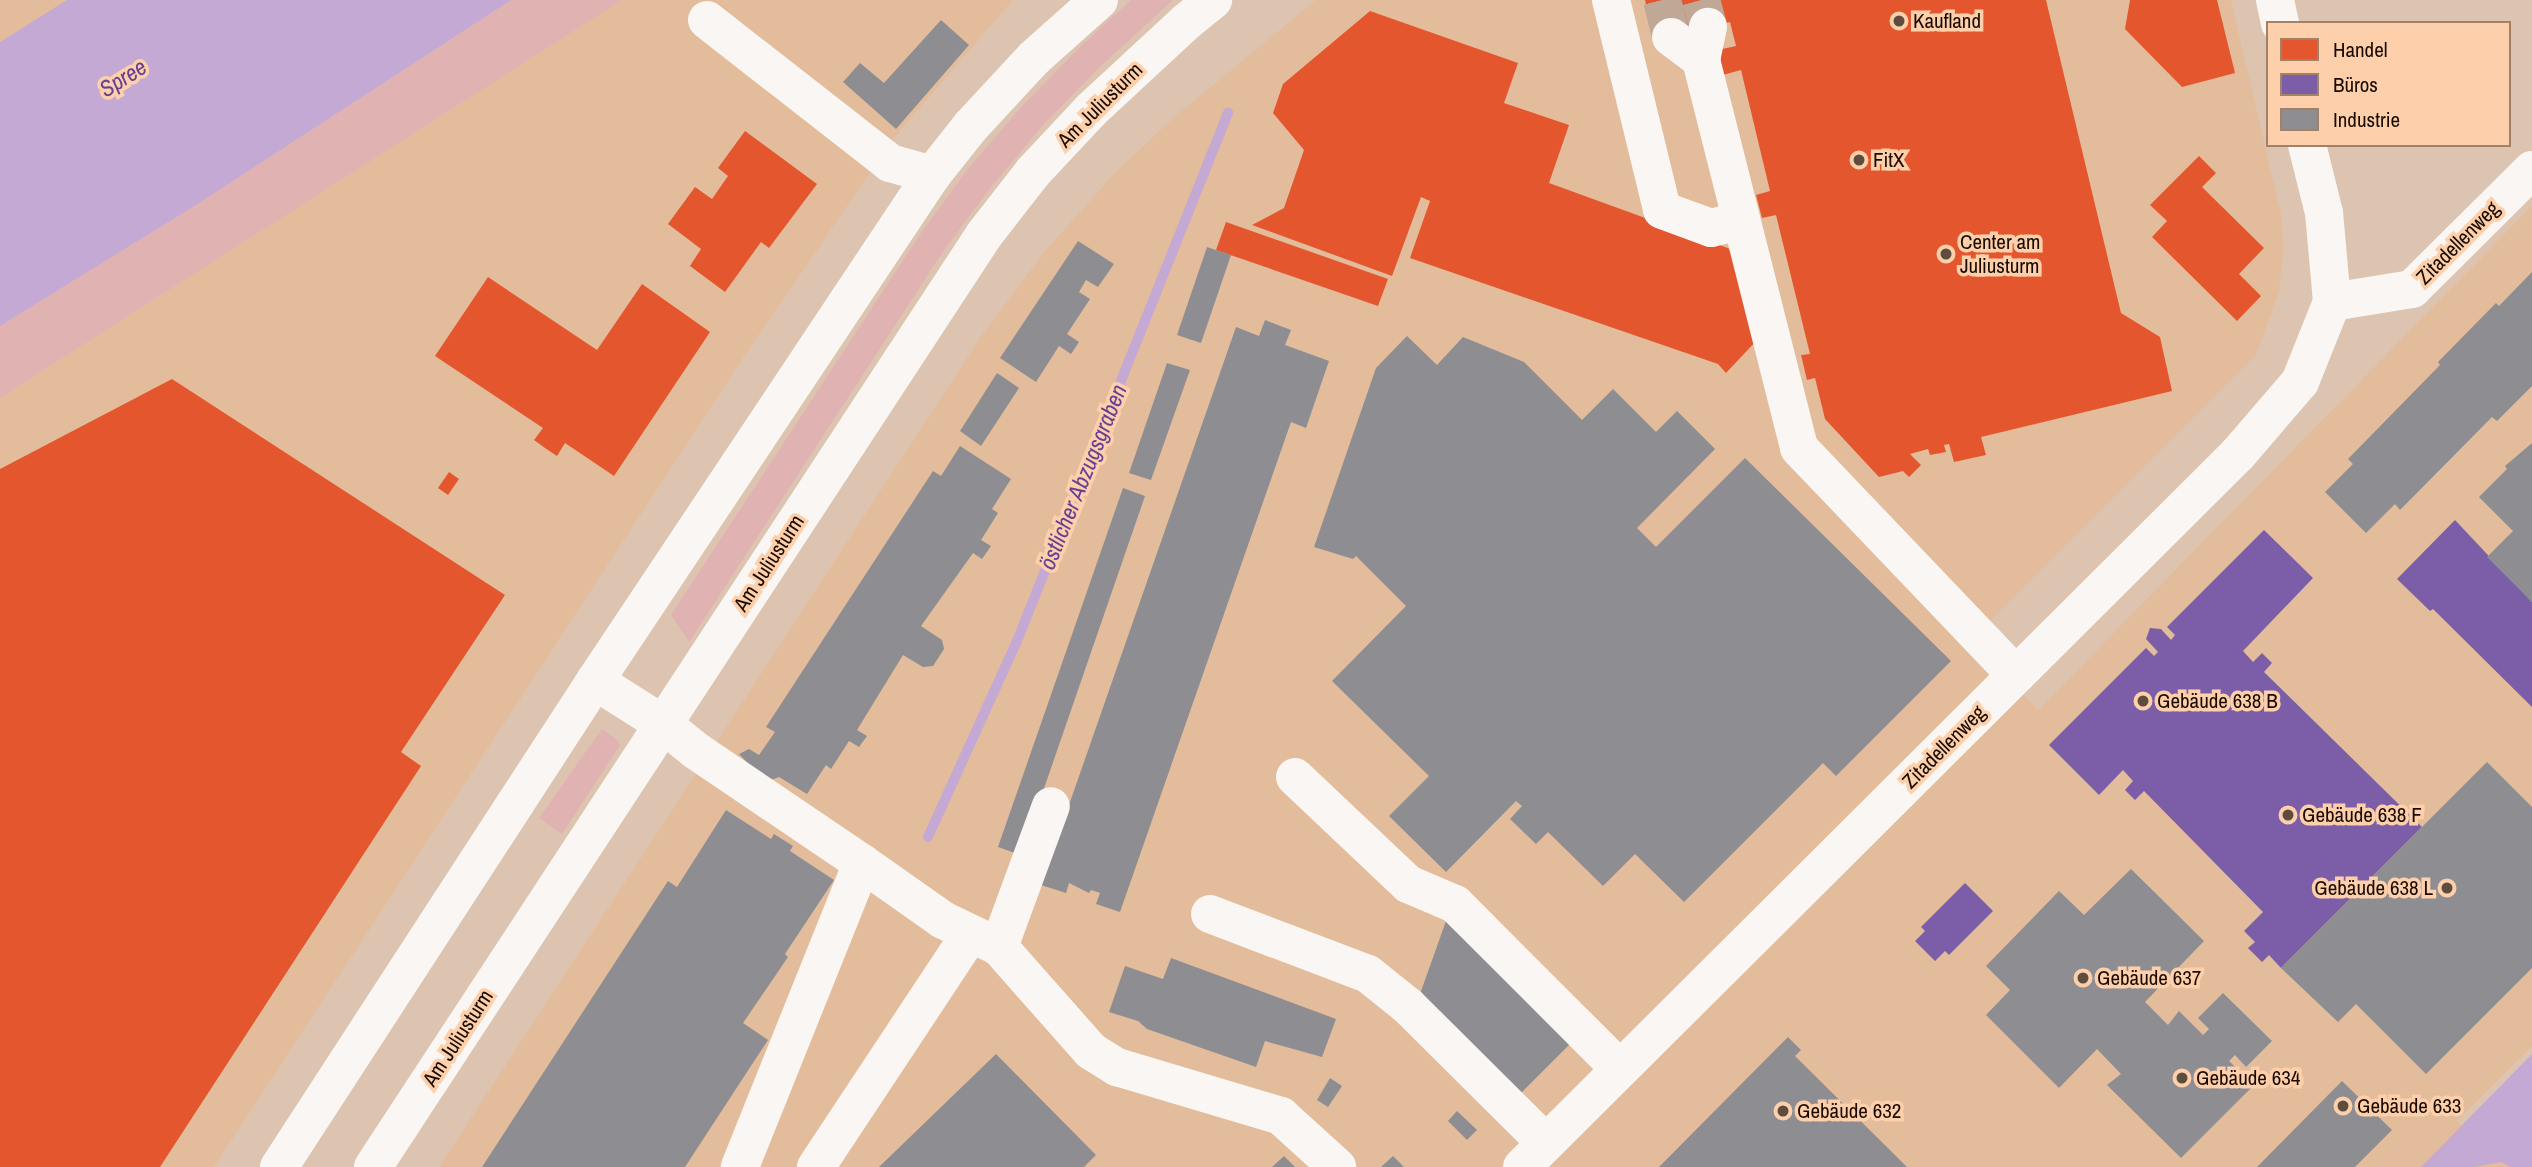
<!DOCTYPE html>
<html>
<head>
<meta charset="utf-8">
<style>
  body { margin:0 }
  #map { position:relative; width:2532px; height:1167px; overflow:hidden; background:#ddc4b0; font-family:"Archivo Narrow",sans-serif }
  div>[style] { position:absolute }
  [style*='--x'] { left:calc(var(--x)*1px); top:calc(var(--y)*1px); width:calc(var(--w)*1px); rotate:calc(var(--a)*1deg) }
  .built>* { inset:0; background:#e3bc9c }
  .green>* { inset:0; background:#e0b2b2 }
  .water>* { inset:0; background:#c4a9d4 }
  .shops>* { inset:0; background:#e4572e }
  .offices>* { inset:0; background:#7b5ea7 }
  .industry>* { inset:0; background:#8d8d92 }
  .stream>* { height:10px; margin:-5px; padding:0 5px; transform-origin:5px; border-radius:5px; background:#c4a9d4 }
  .minor-tunnel>* { height:38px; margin-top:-19px; transform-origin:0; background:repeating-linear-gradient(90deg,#c0a896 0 38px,transparent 0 57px) }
  .minor>* { height:38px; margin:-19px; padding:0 19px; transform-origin:19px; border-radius:19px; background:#faf6f3 }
  .major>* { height:38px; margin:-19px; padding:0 19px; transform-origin:19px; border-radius:19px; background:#faf6f3 }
  .dots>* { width:19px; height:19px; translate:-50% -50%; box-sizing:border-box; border:4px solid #fdd0ab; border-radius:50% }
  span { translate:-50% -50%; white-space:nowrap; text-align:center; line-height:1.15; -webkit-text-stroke:7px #fdd0ab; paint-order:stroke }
  .poi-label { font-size:21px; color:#190b01 }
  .left { translate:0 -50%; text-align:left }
  .right { translate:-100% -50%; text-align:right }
  .street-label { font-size:21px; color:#190b01 }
  .water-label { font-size:23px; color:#654094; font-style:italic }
  .legend { position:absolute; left:2266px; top:21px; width:245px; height:126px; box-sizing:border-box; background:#fdd0ab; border:2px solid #a28167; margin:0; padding:9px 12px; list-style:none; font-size:21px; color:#190b01 }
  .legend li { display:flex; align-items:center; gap:14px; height:35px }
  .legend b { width:35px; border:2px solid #a28167 }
</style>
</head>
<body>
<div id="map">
  <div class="built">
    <div style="clip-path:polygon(0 0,67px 0,0 42px)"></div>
    <div style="clip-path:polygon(622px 0,1013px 0,894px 138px,745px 355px,214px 1167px,0 1167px,0 398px)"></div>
    <div style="clip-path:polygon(1316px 0,2231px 0,2282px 219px,2283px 255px,2279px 292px,2256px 355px,1973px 638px,2038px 710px,2532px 206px,2532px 1046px,2457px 1121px,2512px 1167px,439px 1167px,980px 338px,1045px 251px,1114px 174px,1173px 118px)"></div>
  </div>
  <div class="green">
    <div style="clip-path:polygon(511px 0,622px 0,0 398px,0 326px,196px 205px)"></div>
    <div style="clip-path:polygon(1131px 0,1173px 0,1101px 66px,1044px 124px,991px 187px,944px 250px,689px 642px,671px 615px,921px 233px,968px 169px,1023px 105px,1082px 45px)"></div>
    <div style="clip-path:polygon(602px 729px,616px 739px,620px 745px,562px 834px,539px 818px)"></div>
  </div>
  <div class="water">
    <div style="clip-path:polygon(67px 0,511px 0,196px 205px,0 326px,0 42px)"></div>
    <div style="clip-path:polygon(2532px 1054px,2532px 1167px,2510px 1167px,2501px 1162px,2474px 1167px,2421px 1167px)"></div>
  </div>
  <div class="shops">
    <div style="clip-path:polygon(1645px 0,2046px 0,2121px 313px,2160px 337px,2172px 391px,1981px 437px,1986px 455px,1954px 462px,1949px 444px,1944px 445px,1946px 452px,1930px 455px,1928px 449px,1910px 454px,1921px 465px,1909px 477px,1903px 471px,1879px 477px,1825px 419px,1815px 378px,1807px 380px,1801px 355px,1810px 354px,1776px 215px,1762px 218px,1756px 195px,1770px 191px,1741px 70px,1719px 76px,1713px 51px,1736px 46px,1730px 22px,1655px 40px)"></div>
    <div style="clip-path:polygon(2130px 0,2217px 0,2235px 73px,2182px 87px,2125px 29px)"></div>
    <div style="clip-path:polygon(1370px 11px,1518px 63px,1504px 103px,1569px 125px,1549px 183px,1736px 251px,1758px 339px,1726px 373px,1718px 364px,1410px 258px,1430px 201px,1421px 197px,1392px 276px,1252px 225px,1284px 208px,1304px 150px,1273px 113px,1283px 84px)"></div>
    <div style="clip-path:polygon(745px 131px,817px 184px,769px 248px,761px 242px,725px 292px,690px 266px,701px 249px,668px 224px,695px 187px,712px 199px,728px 176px,718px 168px)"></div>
    <div style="clip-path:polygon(2199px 156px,2216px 173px,2202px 187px,2264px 248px,2239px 274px,2261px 296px,2237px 321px,2152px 237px,2167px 221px,2150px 205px)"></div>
    <div style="clip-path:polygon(1226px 222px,1388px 279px,1378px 306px,1216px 250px)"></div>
    <div style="clip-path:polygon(488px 277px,597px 350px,642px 284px,710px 332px,614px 476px,565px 443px,557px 456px,545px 448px,534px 440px,543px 428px,435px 356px)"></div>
    <div style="clip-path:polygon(172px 379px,505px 595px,401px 752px,421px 766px,160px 1167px,0 1167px,0 469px)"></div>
    <div style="clip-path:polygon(449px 472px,459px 479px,448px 495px,438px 488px)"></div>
  </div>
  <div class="offices">
    <div style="clip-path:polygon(2455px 520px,2532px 602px,2532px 707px,2433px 609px,2430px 611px,2397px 579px)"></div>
    <div style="clip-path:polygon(2264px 530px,2313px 578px,2243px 651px,2253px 662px,2262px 653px,2272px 663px,2264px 672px,2422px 827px,2281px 968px,2269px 955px,2262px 962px,2248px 948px,2255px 942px,2244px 931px,2263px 912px,2144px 791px,2135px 800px,2125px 790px,2133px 781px,2123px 770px,2099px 795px,2049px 745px,2146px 648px,2154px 656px,2158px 652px,2146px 639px,2150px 628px,2161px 629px,2171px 640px,2175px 635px,2167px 627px)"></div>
    <div style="clip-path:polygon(1965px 883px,1993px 911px,1949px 955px,1945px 951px,1935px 961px,1915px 941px,1925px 931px,1921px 927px)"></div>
  </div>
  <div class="industry">
    <div style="clip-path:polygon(941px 20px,969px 45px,896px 129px,843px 82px,860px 63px,884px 83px)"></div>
    <div style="clip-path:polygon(1078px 241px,1114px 264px,1098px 287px,1086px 280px,1079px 292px,1090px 299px,1067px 334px,1079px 342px,1071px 354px,1059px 346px,1036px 382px,1000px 358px)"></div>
    <div style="clip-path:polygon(1207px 247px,1231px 255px,1201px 343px,1177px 335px)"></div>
    <div style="clip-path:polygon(2532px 272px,2532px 386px,2497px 421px,2492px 417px,2400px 510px,2395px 504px,2366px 533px,2325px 492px,2353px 464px,2348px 459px,2440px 365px,2438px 362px,2496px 303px,2499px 306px)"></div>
    <div style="clip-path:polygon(1265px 320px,1291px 330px,1285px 345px,1329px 361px,1306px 428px,1291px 422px,1120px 912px,1096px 904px,1100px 893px,1091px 890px,1089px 893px,1069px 883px,1066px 893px,1041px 885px,1236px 327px,1259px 336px)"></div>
    <div style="clip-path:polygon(1407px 336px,1437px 365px,1463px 337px,1524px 362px,1582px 420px,1613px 389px,1656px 432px,1677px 411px,1715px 449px,1637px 528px,1656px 547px,1745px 458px,1951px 661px,1836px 776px,1823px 763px,1684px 902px,1635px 854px,1603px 886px,1548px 832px,1536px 844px,1510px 819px,1522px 806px,1516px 801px,1446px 872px,1389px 816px,1429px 776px,1332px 681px,1406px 606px,1356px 556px,1353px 559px,1314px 547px,1376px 368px)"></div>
    <div style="clip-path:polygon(1167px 363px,1190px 370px,1151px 480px,1129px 473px)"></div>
    <div style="clip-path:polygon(997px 373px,1019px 388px,981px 446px,960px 431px)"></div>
    <div style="clip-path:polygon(2532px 443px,2532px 602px,2487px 557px,2513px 531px,2479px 497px,2507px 469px,2505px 466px)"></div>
    <div style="clip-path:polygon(960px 446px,1011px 479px,992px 509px,998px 513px,981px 540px,991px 546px,982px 559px,973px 553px,921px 626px,942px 640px,944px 649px,933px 666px,923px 667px,903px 655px,857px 730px,867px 736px,859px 747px,849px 741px,831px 769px,826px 765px,807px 794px,779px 777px,766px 782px,739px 754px,749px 749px,759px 755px,775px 732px,766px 727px,933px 471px,941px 476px)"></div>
    <div style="clip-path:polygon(1123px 488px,1145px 496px,1021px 855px,998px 847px)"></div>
    <div style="clip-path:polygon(2487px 762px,2532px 807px,2532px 968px,2426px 1074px,2356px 1004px,2338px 1022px,2281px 968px)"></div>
    <div style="clip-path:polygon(726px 810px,771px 839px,774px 834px,793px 846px,790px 851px,834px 880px,785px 954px,788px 957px,743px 1023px,768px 1040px,685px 1167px,482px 1167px,668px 881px,677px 887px)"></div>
    <div style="clip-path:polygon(2131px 869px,2204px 941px,2145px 1002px,2168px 1025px,2179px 1011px,2203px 1035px,2209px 1029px,2198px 1018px,2223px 993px,2272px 1041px,2246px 1067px,2235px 1055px,2229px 1061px,2254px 1085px,2181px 1158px,2107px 1085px,2121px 1074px,2097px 1049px,2059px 1088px,1986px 1015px,2010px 990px,1986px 966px,2059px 891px,2084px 915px)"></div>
    <div style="clip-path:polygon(1446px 921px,1572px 1042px,1521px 1093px,1420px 994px)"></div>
    <div style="clip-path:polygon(1171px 958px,1336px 1019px,1322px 1057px,1265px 1041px,1256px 1067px,1147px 1029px,1138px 1021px,1109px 1012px,1125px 966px,1163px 979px)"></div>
    <div style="clip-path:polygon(1788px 1037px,1801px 1050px,1795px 1056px,1907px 1167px,1659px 1167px)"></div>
    <div style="clip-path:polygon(996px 1054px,1096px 1155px,1084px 1167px,879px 1167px)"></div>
    <div style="clip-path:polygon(1330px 1078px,1342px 1086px,1328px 1107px,1317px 1100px)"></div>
    <div style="clip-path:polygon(2342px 1081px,2392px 1130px,2355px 1167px,2257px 1167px)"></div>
    <div style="clip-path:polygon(1457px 1111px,1477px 1130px,1467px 1140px,1448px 1121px)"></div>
    <div style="clip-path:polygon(1284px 1156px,1295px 1167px,1272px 1167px)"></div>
    <div style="clip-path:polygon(1393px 1156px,1404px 1167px,1381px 1167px)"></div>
  </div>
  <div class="stream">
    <div style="--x:928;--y:837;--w:215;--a:-65.6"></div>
    <div style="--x:1017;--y:641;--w:569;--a:-68.22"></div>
  </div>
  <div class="minor-tunnel">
    <div style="--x:1662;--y:0;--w:38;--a:76"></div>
    <div style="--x:1701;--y:0;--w:28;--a:75"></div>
  </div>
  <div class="minor">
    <div style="--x:1611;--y:0;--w:216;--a:76.3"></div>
    <div style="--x:1662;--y:210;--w:52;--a:20.2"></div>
    <div style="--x:1711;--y:228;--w:29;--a:-14"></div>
    <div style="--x:2275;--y:0;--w:24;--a:78"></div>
    <div style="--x:707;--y:20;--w:232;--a:38"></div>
    <div style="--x:890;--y:163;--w:44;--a:15.9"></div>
    <div style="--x:1671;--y:37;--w:38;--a:37"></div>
    <div style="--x:1701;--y:60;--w:34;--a:-78"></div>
    <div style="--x:1701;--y:60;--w:400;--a:75.8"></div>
    <div style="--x:1799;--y:448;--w:314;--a:46.3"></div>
    <div style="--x:2332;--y:302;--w:81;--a:-9.2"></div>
    <div style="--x:2412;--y:289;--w:169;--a:-44.8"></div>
    <div style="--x:595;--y:681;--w:80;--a:32.3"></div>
    <div style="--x:663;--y:724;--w:41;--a:39.1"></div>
    <div style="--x:695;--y:750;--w:202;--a:34.1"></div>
    <div style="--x:862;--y:863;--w:328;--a:111.9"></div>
    <div style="--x:1295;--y:777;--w:156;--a:43.4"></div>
    <div style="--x:1408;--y:884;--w:51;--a:23.1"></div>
    <div style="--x:1455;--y:904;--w:233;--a:45"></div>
    <div style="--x:862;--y:863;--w:99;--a:35.1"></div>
    <div style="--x:943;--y:920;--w:62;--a:25.7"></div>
    <div style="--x:999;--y:947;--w:139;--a:48.5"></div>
    <div style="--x:1091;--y:1051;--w:31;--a:32"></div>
    <div style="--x:1117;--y:1067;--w:171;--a:16.6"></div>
    <div style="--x:1281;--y:1116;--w:76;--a:42.3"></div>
    <div style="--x:1210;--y:914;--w:169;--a:20.8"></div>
    <div style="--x:1368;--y:974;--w:51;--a:38.7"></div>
    <div style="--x:1408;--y:1006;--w:194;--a:44.8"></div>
    <div style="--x:999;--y:947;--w:150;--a:-69.8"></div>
    <div style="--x:816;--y:1167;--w:279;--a:-56.5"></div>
    <div style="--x:1522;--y:1167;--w:1010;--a:-44.88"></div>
    <div style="--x:2238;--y:454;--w:95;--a:-49.3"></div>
    <div style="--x:2300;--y:382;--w:86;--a:-68.2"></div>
    <div style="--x:2332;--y:302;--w:89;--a:-95.1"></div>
    <div style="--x:2324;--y:213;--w:70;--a:-104"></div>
  </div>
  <div class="major">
    <div style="--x:279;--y:1167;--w:580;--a:-56.97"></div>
    <div style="--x:595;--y:681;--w:608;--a:-56.34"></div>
    <div style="--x:932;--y:175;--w:63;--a:-51.5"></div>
    <div style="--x:971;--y:126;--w:93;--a:-47.2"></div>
    <div style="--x:1034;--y:58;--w:87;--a:-41.7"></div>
    <div style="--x:373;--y:1167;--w:1114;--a:-56.75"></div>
    <div style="--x:984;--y:235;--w:80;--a:-52.1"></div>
    <div style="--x:1033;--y:172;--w:85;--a:-46.9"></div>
    <div style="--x:1091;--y:110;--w:129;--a:-42.8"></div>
    <div style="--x:1186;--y:22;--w:35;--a:-39"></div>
  </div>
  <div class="dots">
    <div style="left:1899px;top:21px;background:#5e4c3e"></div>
    <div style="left:1859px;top:160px;background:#5e4c3e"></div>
    <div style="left:1946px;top:254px;background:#5e4c3e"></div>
    <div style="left:2143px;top:701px;background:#5e4c3e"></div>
    <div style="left:2288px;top:815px;background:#5e4c3e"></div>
    <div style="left:2447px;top:888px;background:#5e4c3e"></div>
    <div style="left:2083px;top:978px;background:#5e4c3e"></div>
    <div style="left:2182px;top:1078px;background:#5e4c3e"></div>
    <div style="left:2343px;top:1106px;background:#5e4c3e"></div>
    <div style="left:1783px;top:1111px;background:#5e4c3e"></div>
  </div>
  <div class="poi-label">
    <span class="left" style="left:1913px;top:21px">Kaufland</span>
    <span class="left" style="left:1873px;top:160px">FitX</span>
    <span class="left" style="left:1960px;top:254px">Center am<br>Juliusturm</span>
    <span class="left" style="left:2157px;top:701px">Gebäude 638 B</span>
    <span class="left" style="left:2302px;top:815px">Gebäude 638 F</span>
    <span class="right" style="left:2433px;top:888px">Gebäude 638 L</span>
    <span class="left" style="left:2097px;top:978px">Gebäude 637</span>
    <span class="left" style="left:2196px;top:1078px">Gebäude 634</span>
    <span class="left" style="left:2357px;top:1106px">Gebäude 633</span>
    <span class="left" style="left:1797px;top:1111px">Gebäude 632</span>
  </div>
  <div class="street-label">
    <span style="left:1100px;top:105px;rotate:-45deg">Am Juliusturm</span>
    <span style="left:2458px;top:243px;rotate:-45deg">Zitadellenweg</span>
    <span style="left:769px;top:563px;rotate:-57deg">Am Juliusturm</span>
    <span style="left:1944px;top:747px;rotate:-45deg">Zitadellenweg</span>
    <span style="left:458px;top:1038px;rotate:-57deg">Am Juliusturm</span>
  </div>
  <div class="water-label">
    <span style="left:123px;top:78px;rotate:-32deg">Spree</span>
    <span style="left:1083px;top:477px;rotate:-68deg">östlicher Abzugsgraben</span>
  </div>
  <ul class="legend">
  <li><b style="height:19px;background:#e4572e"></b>Handel</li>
  <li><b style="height:19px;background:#7b5ea7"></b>Büros</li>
  <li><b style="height:19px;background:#8d8d92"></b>Industrie</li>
  </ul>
</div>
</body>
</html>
